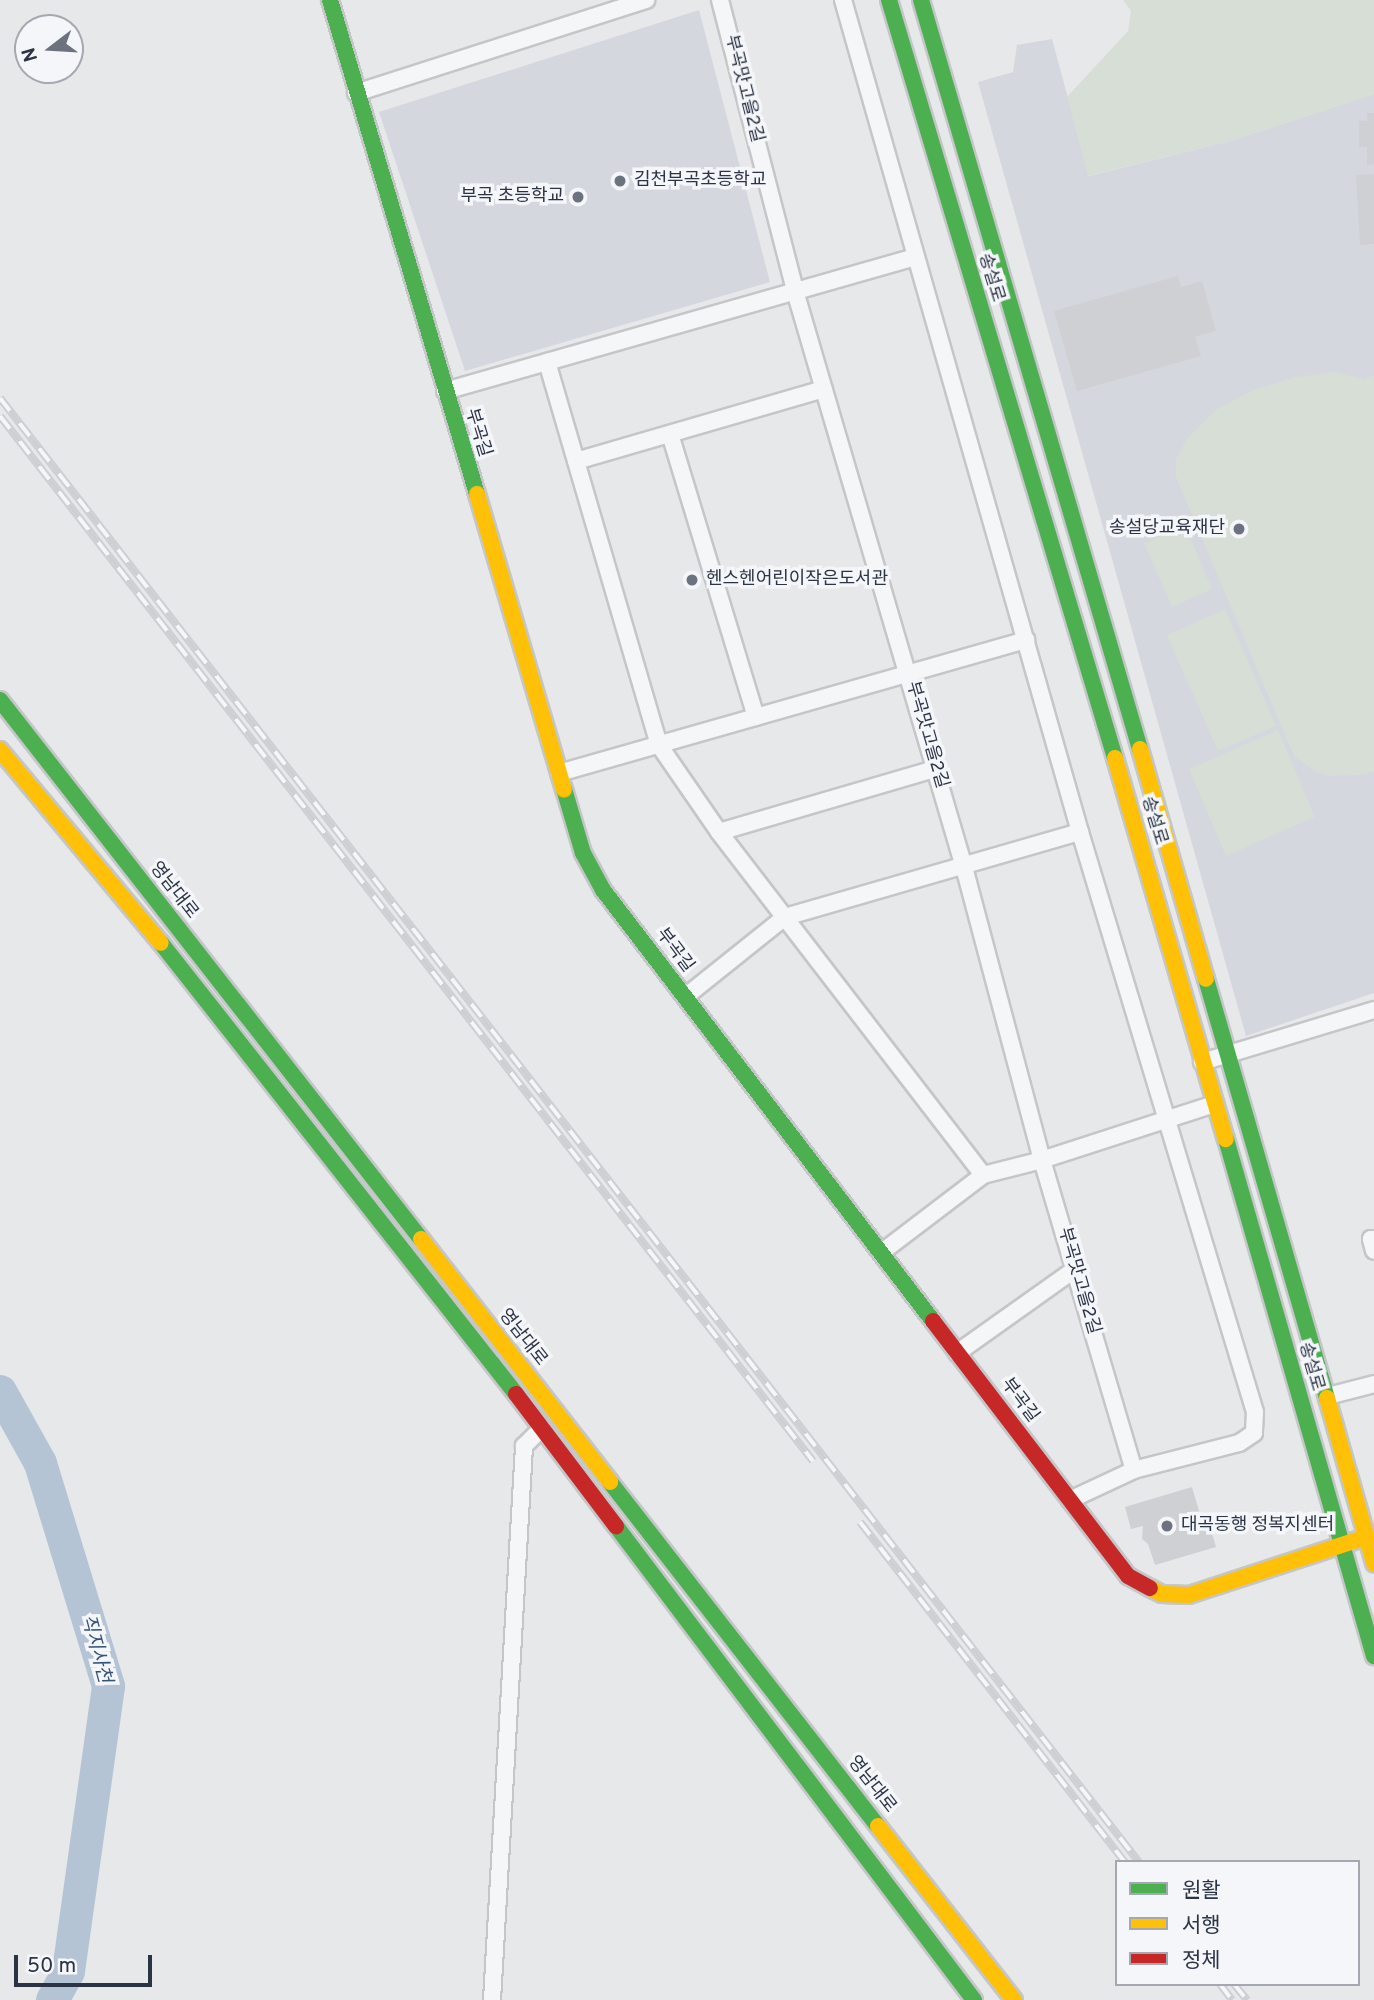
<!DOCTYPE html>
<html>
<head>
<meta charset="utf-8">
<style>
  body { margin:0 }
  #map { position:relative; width:1374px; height:2000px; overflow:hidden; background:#e6e8ea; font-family:Overpass,"Noto Sans KR",sans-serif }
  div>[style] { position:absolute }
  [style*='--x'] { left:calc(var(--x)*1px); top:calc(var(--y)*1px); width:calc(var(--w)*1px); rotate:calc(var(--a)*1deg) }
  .built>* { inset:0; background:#d4d7dd }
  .green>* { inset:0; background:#d6ded6 }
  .river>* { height:33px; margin:-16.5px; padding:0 16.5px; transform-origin:16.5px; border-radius:16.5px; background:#b4c4d5 }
  .building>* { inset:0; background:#ced0d3 }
  .roads { filter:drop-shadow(2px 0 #c4c6c8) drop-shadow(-2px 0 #c4c6c8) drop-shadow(0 2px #c4c6c8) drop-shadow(0 -2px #c4c6c8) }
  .street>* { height:16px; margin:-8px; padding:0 8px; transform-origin:8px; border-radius:8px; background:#f5f6f7 }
  .fast>* { height:16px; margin:-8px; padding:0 8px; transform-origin:8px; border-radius:8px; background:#4caf50 }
  .slow>* { height:16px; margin:-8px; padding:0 8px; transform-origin:8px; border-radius:8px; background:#ffc107 }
  .jam>* { height:16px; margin:-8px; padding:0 8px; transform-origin:8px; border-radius:8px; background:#c62828 }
  .rail>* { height:8px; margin-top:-4px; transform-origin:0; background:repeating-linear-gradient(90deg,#f4f6f9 0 16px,#cecfd2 0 32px); box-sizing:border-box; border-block:2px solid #cecfd2 }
  .dots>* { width:19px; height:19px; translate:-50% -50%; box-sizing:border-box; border:4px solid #f4f6f9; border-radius:50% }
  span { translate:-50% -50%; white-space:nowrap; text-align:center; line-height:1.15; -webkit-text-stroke:7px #f4f6f9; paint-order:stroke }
  .street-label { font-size:18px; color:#2b3445 }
  .poi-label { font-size:18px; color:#2b3445 }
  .left { translate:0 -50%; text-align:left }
  .right { translate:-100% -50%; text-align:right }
  .water-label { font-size:19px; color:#34527a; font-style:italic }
  .legend { position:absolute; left:1115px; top:1860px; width:245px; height:126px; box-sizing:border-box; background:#f4f6f9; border:2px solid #a4a8b1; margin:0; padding:9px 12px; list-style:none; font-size:21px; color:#2b3445 }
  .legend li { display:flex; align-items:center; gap:14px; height:35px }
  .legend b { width:35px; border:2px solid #a4a8b1 }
  .north { position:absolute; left:14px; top:14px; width:70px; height:70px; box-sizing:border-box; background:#f4f6f9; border:2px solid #a4a8b1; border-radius:50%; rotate:253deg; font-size:19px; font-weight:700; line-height:28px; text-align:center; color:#2b3445 }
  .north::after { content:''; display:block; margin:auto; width:24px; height:32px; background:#6c737f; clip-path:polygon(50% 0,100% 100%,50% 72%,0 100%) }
  .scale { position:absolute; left:14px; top:1955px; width:138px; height:32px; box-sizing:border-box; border:4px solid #2b3445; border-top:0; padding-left:9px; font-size:21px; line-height:24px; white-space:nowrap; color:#2b3445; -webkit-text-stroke:5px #f4f6f9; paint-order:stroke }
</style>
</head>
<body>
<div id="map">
  <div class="built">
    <div style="clip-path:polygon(699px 10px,770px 282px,465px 371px,379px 112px)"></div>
    <div style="clip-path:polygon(1052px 39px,1089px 176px,1230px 141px,1374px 94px,1374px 993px,1246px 1036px,978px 82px,1013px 72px,1017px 45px)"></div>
  </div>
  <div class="green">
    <div style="clip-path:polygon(1123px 0,1374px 0,1374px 94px,1230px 141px,1088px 176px,1067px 97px,1128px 31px,1131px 11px)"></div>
    <div style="clip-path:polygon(1333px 372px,1364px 379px,1374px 375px,1374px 772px,1360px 775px,1329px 776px,1314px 771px,1294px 756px,1176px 477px,1176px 459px,1187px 439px,1217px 409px,1255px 389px,1297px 377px)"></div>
    <div style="clip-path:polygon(1185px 526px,1212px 589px,1172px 607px,1144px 543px)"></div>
    <div style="clip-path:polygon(1225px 609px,1276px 726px,1218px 751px,1167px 635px)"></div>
    <div style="clip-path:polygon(1278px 730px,1315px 817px,1226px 856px,1189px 769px)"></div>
  </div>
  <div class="river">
    <div style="--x:0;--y:1391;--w:82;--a:60.9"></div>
    <div style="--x:40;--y:1463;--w:233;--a:73"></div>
    <div style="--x:108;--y:1686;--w:288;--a:98"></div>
    <div style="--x:68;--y:1971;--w:33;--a:119"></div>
  </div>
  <div class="building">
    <div style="clip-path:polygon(1367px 113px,1374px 113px,1374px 164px,1367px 165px,1367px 147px,1359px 147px,1359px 121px,1367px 121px)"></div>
    <div style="clip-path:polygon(1374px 174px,1374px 244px,1360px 245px,1356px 175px)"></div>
    <div style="clip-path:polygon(1178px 276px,1181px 287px,1202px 281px,1216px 331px,1195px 337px,1201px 356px,1077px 391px,1054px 311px)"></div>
    <div style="clip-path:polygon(1192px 1487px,1204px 1528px,1210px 1526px,1216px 1547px,1155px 1565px,1148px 1544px,1142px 1539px,1143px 1526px,1131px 1529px,1125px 1507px)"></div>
  </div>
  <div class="roads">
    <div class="street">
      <div style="--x:720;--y:0;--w:301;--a:75.5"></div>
      <div style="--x:795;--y:291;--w:600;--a:73.65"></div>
      <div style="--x:964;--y:867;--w:303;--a:75.1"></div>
      <div style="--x:1042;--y:1160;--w:323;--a:73.5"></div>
      <div style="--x:843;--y:0;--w:865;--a:74.1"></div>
      <div style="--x:1080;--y:832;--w:606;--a:73.21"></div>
      <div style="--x:1255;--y:1412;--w:21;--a:93"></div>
      <div style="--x:1254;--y:1433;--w:18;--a:146"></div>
      <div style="--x:1239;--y:1443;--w:108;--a:165.6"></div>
      <div style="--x:1134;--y:1470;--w:71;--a:154.9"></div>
      <div style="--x:356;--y:93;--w:305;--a:-17.8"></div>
      <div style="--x:547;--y:362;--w:399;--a:73.7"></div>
      <div style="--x:659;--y:745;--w:106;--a:55.4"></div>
      <div style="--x:719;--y:832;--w:433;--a:52.4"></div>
      <div style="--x:445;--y:391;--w:489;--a:-15.9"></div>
      <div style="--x:670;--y:434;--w:296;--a:73.1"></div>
      <div style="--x:576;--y:461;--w:258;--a:-16.2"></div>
      <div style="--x:559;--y:773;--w:486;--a:-15.9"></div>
      <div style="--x:719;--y:832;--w:225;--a:-16.3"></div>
      <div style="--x:685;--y:997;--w:128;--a:-38.7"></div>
      <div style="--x:785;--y:917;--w:307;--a:-16.1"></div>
      <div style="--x:1202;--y:1062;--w:180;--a:-16.8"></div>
      <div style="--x:1374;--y:1239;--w:3;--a:180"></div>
      <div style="--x:1371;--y:1239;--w:12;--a:76"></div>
      <div style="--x:882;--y:1252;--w:127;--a:-37.3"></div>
      <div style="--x:983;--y:1175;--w:61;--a:-14.3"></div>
      <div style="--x:1042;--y:1160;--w:181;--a:-18"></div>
      <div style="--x:957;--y:1353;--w:143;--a:-35.4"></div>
      <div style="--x:1328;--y:1396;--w:48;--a:-14.6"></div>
      <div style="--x:492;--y:2000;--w:555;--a:-86.69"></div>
      <div style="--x:524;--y:1446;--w:25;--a:-45"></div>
    </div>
    <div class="fast">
      <div style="--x:330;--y:0;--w:515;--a:73.43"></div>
      <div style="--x:889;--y:0;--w:791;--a:73.4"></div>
      <div style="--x:921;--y:0;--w:780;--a:73.7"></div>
      <div style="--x:0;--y:700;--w:684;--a:52.01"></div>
      <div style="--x:564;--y:789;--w:67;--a:73.5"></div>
      <div style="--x:583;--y:853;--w:42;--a:61.6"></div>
      <div style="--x:603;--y:890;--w:543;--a:52.56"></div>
      <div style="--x:161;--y:943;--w:574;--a:51.79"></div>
      <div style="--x:1206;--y:979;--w:436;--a:73.9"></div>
      <div style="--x:1226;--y:1139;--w:538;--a:74.03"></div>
      <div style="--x:610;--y:1482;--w:436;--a:52.1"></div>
      <div style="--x:616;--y:1526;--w:594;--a:52.94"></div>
    </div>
    <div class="slow">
      <div style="--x:477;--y:494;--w:308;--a:73.6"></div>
      <div style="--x:1140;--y:749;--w:239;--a:74"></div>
      <div style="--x:0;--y:750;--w:251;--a:50.2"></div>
      <div style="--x:1115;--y:758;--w:397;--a:73.8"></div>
      <div style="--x:421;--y:1239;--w:308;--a:52.1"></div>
      <div style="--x:1327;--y:1398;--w:172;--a:74.1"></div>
      <div style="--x:1150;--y:1588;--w:13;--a:27"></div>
      <div style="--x:1162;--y:1594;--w:27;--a:2"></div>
      <div style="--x:1189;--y:1595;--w:186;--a:-18.1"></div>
      <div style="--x:878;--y:1826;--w:221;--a:52"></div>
    </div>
    <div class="jam">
      <div style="--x:933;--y:1321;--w:321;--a:52.6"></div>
      <div style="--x:1128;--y:1576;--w:25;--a:29"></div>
      <div style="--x:516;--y:1394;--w:166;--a:52.9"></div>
    </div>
  </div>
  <div class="rail">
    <div style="--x:0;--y:398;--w:1855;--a:52.12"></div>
    <div style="--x:0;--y:416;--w:1324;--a:52.12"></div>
    <div style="--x:860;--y:1522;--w:431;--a:52.1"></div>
    <div style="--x:1220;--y:1984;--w:20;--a:53"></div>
    <div style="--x:1234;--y:1984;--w:21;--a:51"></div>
  </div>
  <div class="dots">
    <div style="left:620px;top:181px;background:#6c737f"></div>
    <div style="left:578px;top:197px;background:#6c737f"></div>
    <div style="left:1239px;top:529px;background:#6c737f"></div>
    <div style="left:692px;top:580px;background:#6c737f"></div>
    <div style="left:1167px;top:1526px;background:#6c737f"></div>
  </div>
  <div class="street-label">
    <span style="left:743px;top:89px;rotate:76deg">부곡맛고을2길</span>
    <span style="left:990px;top:278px;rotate:73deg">송설로</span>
    <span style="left:477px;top:433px;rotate:73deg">부곡길</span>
    <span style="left:926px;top:735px;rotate:74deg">부곡맛고을2길</span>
    <span style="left:1153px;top:821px;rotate:73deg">송설로</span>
    <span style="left:173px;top:891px;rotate:52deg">영남대로</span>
    <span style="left:674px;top:951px;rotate:53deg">부곡길</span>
    <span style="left:1078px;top:1281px;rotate:74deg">부곡맛고을2길</span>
    <span style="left:522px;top:1338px;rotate:52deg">영남대로</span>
    <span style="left:1310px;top:1367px;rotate:74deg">송설로</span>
    <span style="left:1019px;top:1401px;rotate:53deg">부곡길</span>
    <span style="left:871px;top:1785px;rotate:52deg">영남대로</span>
  </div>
  <div class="poi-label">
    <span class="left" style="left:634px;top:181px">김천부곡초등학교</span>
    <span class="right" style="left:564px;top:197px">부곡 초등학교</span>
    <span class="right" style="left:1225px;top:529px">송설당교육재단</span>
    <span class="left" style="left:706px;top:580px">헨스헨어린이작은도서관</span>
    <span class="left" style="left:1181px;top:1526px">대곡동행 정복지센터</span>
  </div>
  <div class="water-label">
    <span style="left:95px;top:1649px;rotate:75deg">직지사천</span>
  </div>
  <ul class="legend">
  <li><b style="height:9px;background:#4caf50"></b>원활</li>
  <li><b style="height:9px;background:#ffc107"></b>서행</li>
  <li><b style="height:9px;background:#c62828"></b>정체</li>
  </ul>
  <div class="north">N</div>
  <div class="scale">50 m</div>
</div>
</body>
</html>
